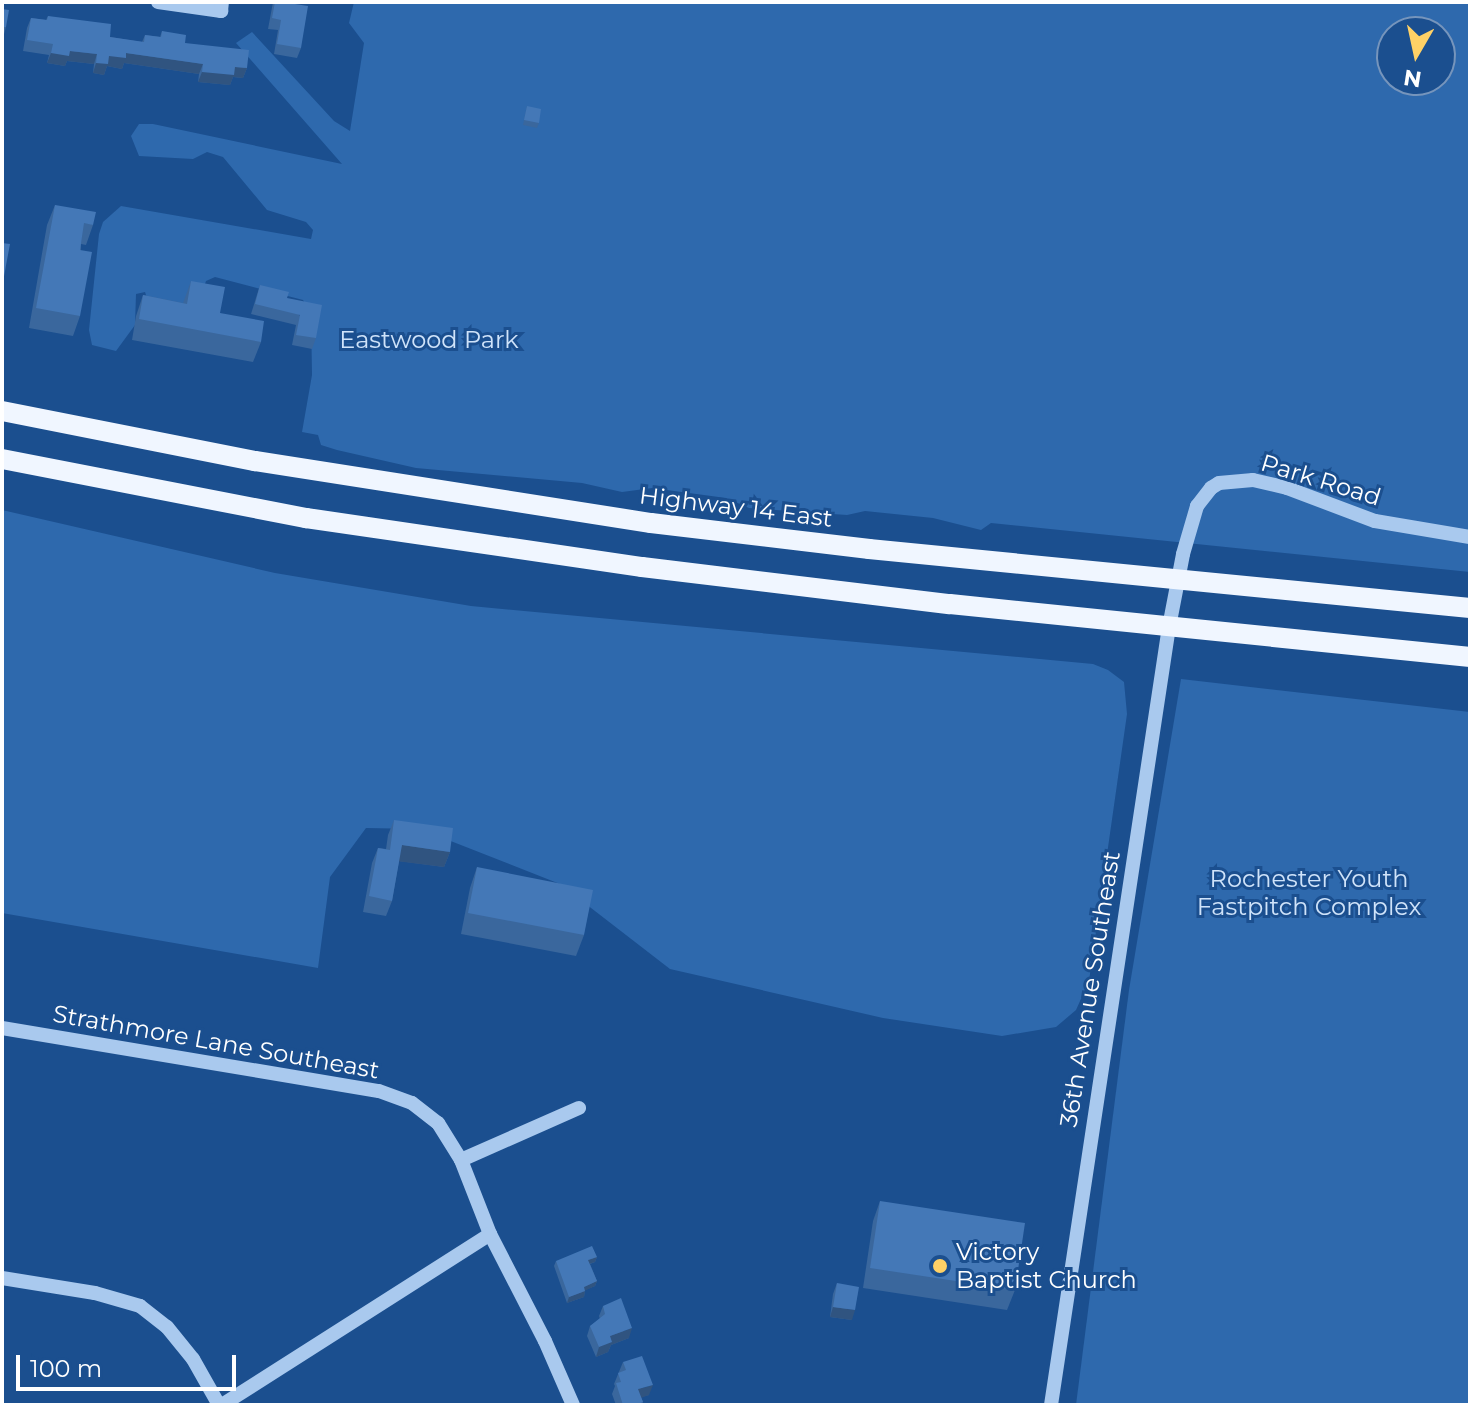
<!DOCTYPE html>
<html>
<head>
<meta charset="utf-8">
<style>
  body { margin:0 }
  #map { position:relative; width:1472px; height:1407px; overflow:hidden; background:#1b4f8f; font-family:Montserrat,sans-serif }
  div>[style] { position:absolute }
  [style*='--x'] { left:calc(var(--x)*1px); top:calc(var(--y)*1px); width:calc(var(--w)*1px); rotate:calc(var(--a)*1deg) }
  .green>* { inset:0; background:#2e69ad }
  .minor>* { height:14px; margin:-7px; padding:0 7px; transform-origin:7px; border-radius:7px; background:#a9c9ee }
  .major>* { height:20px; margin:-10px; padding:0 10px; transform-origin:10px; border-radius:10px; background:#f0f6ff }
  .wall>* { inset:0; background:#3a679d }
  .shaded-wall>* { inset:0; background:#305480 }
  .building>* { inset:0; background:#4478b7 }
  .dots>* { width:22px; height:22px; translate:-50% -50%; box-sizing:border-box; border:4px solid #1b4f8f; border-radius:50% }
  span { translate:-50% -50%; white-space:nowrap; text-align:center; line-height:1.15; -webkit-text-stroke:6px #1b4f8f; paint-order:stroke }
  .park-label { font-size:24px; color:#cfe3fa }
  .street-label { font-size:24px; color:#fff }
  .poi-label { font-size:24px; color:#fff }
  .left { translate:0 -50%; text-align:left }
  .frame { position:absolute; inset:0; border:4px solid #fff; pointer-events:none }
  .north { position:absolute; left:1376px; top:16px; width:80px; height:80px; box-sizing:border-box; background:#1b4f8f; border:2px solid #7695bc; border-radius:50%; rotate:189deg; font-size:22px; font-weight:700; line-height:32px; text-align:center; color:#fff }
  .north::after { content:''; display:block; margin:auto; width:28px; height:36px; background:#ffd166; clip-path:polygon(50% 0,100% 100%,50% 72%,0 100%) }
  .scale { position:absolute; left:16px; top:1355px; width:220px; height:36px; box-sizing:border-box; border:4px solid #fff; border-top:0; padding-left:10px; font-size:24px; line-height:28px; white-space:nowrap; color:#fff; -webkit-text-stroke:6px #1b4f8f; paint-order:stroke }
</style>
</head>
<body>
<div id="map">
  <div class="green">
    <div style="clip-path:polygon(evenodd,354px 2px,1470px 2px,1470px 572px,991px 523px,981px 530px,933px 518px,865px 511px,847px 515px,749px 508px,726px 498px,652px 488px,622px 492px,582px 483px,416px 468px,337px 450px,321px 445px,318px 435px,302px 432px,312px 375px,311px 314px,303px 300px,215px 277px,206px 281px,197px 308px,150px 307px,145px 292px,136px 294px,135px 325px,116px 351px,92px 345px,89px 330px,99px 234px,103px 222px,121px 206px,311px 239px,313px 230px,306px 222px,267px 210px,223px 157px,207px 152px,193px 159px,139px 156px,131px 136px,139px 124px,153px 124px,342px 164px,236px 43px,252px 32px,334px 121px,350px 131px,364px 43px,349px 23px,354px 2px,1392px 32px,1440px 32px,1440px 80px,1392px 80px,1392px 32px)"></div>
    <div style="clip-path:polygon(2px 510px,275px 573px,471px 606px,1093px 664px,1108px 670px,1124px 682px,1127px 714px,1089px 981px,1076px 1010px,1056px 1027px,1002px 1036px,883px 1018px,670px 969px,560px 884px,420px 829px,366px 828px,330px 877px,318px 968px,2px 913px)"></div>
    <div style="clip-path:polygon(1181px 679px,1470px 712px,1470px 1405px,1076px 1405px,1129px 990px)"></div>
  </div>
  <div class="minor">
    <div style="--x:158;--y:2;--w:64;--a:8.1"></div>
    <div style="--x:221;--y:11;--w:9;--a:-84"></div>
    <div style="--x:2;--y:1028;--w:382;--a:9.5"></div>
    <div style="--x:379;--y:1091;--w:35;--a:20"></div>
    <div style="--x:412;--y:1103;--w:33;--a:38"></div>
    <div style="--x:438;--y:1123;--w:44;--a:58.1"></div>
    <div style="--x:461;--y:1160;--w:79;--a:68.6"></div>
    <div style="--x:490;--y:1234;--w:120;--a:62.8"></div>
    <div style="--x:545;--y:1341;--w:70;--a:66.4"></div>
    <div style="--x:461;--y:1160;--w:129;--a:-23.8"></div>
    <div style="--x:2;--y:1278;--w:94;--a:9.2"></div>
    <div style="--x:95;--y:1293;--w:47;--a:16.1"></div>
    <div style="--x:140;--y:1306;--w:34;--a:38"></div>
    <div style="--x:167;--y:1327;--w:41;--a:50.9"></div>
    <div style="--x:193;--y:1359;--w:53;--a:60.5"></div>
    <div style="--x:222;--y:1405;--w:318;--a:-32.5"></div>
    <div style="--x:1051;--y:1405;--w:787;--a:-81.38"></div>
    <div style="--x:1169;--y:627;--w:74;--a:-79.1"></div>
    <div style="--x:1183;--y:554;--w:50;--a:-73.7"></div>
    <div style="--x:1197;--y:506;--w:23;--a:-52"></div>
    <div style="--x:1211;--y:488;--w:9;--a:-32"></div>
    <div style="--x:1219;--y:483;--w:34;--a:-5"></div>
    <div style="--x:1253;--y:480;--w:35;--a:13"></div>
    <div style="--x:1287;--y:488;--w:94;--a:20.6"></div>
    <div style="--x:1375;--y:521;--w:96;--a:9.6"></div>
  </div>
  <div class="major">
    <div style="--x:2;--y:411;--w:258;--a:11.2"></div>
    <div style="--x:255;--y:461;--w:401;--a:8.9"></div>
    <div style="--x:651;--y:523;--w:220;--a:6.8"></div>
    <div style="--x:869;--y:549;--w:604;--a:5.61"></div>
    <div style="--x:2;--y:459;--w:310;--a:11"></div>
    <div style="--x:306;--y:518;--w:340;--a:8.3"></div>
    <div style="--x:642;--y:567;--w:310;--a:6.9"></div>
    <div style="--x:950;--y:604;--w:523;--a:5.82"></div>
  </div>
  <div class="wall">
    <div style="clip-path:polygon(273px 2px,295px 2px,301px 48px,297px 58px,274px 54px,278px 30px,268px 29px)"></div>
    <div style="clip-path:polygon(2px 9px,6px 27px,3px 38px,2px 37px)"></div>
    <div style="clip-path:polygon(48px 16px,110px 37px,142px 42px,145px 35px,160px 37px,162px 31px,185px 43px,247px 68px,243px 78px,233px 77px,230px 85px,198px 82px,199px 74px,124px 63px,122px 69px,107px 66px,104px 75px,93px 73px,94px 64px,67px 61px,65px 66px,47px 63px,49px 55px,23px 51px,27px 28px,31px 18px,46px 20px)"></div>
    <div style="clip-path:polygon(527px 106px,539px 123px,537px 128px,523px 125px)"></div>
    <div style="clip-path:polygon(55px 205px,93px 225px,86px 245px,81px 244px,80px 316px,73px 336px,29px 328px,47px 225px)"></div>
    <div style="clip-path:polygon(191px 281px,220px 313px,261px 342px,253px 362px,132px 340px,136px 316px,143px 295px,183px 303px)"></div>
    <div style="clip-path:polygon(260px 285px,287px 298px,316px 338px,312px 349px,292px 345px,296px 325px,251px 314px)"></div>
    <div style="clip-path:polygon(394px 820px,450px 852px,444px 867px,399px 861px,392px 901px,386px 916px,363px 912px,372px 863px,378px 848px,386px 849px,388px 835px)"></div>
    <div style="clip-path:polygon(477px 867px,584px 935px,576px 956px,461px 934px,470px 888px)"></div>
    <div style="clip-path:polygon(880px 1201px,1015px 1290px,1007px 1310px,863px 1288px,873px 1221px)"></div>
    <div style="clip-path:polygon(597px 1257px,595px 1262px,590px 1264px,597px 1281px,595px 1286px,585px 1290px,584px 1297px,567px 1303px,554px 1266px,556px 1261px)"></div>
    <div style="clip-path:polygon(837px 1283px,852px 1320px,830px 1317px,833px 1294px)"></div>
    <div style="clip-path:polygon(603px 1306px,629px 1338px,611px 1345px,608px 1352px,596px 1357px,587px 1336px,590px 1326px,600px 1319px,599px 1316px)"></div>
    <div style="clip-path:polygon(623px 1362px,649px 1395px,641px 1397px,643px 1402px,642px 1405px,616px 1405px,612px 1394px,615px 1386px,614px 1384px)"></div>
  </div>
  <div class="shaded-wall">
    <div style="clip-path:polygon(70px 51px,97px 54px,94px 64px,67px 61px,65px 66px,47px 63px,51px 53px)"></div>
    <div style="clip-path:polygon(126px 53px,203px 64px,199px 74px,124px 63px,122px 69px,107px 66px,104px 75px,93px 73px,96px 63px,109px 56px)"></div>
    <div style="clip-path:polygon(235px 67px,247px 68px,243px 78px,233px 77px,230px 85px,198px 82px,202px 72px)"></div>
    <div style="clip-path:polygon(402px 845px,450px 852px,444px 867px,396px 861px)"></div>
    <div style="clip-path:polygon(597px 1257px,595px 1262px,586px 1265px,588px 1260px)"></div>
    <div style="clip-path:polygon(597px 1281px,595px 1286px,582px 1292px,584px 1287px)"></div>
    <div style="clip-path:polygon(585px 1291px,584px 1297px,567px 1303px,569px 1297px)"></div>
    <div style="clip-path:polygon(833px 1307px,855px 1310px,852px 1320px,830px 1317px)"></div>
    <div style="clip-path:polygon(632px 1328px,629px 1338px,611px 1345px,608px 1352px,596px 1357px,599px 1347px,610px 1336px)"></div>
    <div style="clip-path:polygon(653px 1385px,649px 1395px,635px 1400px,638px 1389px)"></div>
  </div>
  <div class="building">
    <div style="clip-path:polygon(275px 2px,295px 2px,295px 4px,308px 6px,301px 48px,277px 44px,281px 20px,272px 18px)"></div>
    <div style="clip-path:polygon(2px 9px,9px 10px,6px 27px,2px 27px)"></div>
    <div style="clip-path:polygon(48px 16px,111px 24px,110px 37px,144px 42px,145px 35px,161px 37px,162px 31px,186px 35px,185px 43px,249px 50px,247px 68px,235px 67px,234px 75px,202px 72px,203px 64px,126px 53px,126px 58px,109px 56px,108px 64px,96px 63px,97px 54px,70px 51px,69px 56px,51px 53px,53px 44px,27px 40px,31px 18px,47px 20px)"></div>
    <div style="clip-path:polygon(527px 106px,541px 109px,539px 123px,524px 120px)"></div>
    <div style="clip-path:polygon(55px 205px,96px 212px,93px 225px,84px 223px,80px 250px,92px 252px,80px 316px,36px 308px)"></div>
    <div style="clip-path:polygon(2px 243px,10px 244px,2px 287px)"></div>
    <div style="clip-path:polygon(191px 281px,225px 287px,220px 313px,264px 321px,261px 342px,139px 319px,143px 295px,187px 304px)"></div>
    <div style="clip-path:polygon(260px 285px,289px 292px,287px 298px,322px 305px,316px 338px,296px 335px,300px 315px,255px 304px)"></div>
    <div style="clip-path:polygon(394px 820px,453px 828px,450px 852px,402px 845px,392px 901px,369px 896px,378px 848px,390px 850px)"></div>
    <div style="clip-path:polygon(477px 867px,593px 890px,584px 935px,468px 913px)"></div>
    <div style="clip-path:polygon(880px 1201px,1025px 1223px,1015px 1290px,870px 1268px)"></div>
    <div style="clip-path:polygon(592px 1246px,597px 1257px,588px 1260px,597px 1281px,584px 1287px,585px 1291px,569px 1297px,556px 1261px)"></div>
    <div style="clip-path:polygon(837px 1283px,859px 1287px,855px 1310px,833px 1307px)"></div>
    <div style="clip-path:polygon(621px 1298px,632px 1328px,610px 1336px,612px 1342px,599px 1347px,590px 1326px,605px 1314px,603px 1306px)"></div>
    <div style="clip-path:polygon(642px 1356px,653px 1385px,638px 1389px,643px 1402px,635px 1405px,623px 1405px,616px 1383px,621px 1382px,618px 1373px,626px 1370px,623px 1362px)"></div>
  </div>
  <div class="dots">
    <div style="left:940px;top:1266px;background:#ffd166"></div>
  </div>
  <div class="park-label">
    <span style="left:429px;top:340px">Eastwood Park</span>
    <span style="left:1309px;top:893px">Rochester Youth<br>Fastpitch Complex</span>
  </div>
  <div class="street-label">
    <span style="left:1321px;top:480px;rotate:17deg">Park Road</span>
    <span style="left:736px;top:507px;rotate:7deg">Highway 14 East</span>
    <span style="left:1090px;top:989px;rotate:-81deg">36th Avenue Southeast</span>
    <span style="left:216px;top:1042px;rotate:10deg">Strathmore Lane Southeast</span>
  </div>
  <div class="poi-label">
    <span class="left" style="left:956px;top:1266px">Victory<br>Baptist Church</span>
  </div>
  <div class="frame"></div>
  <div class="north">N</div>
  <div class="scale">100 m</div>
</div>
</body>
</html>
